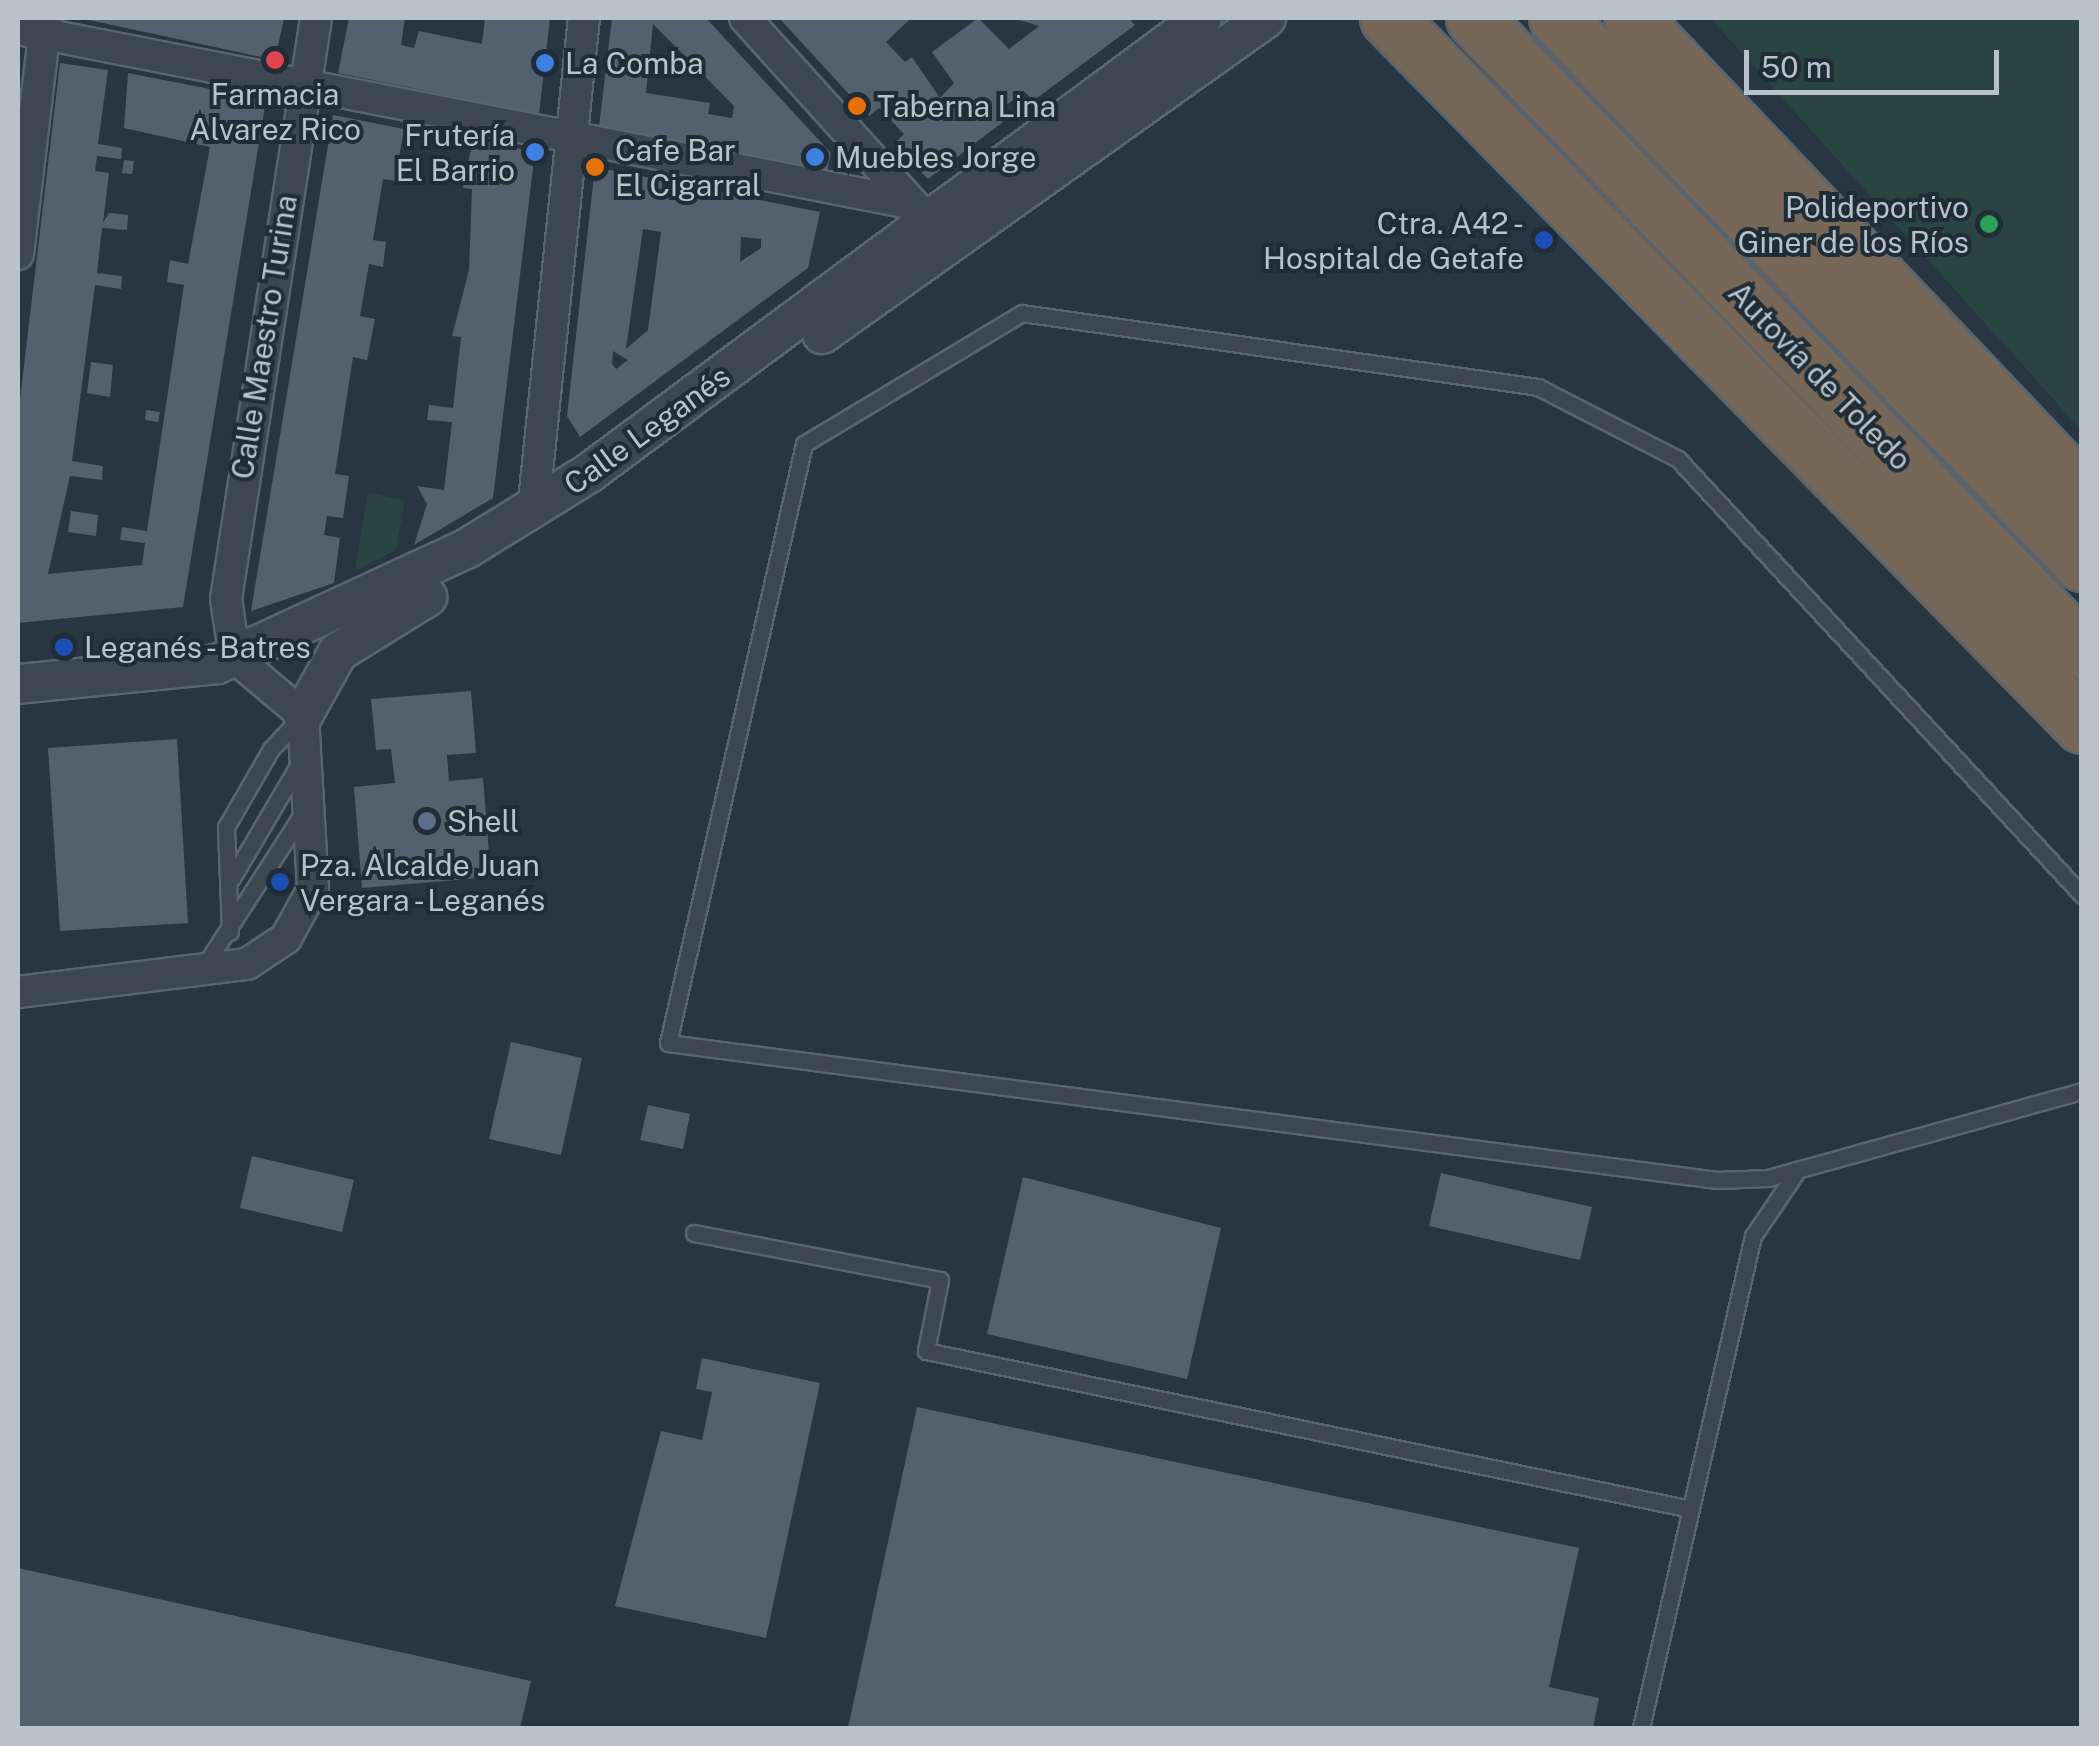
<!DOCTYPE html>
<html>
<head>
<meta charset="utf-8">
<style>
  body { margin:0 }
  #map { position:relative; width:2099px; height:1746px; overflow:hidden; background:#273641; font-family:"Public Sans",sans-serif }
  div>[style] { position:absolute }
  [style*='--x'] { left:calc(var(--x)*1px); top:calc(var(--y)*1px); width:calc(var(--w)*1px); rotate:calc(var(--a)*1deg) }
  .green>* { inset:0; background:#2a4443 }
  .building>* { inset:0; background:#53616e }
  .roads { filter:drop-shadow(2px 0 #59656e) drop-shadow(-2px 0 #59656e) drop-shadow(0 2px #59656e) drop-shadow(0 -2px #59656e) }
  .service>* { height:15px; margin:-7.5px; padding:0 7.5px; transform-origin:7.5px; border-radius:7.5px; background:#3c4751 }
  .minor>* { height:30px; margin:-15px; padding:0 15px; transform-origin:15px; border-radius:15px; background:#3c4751 }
  .tertiary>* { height:38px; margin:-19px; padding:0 19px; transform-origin:19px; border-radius:19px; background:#3c4751 }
  .motorway>* { height:55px; margin:-27.5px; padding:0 27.5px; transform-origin:27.5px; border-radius:27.5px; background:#766759 }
  .dots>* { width:28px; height:28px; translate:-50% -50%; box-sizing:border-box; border:5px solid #202c36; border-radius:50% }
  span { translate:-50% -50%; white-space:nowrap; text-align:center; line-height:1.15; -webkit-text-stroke:8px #202c36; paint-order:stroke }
  .poi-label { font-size:30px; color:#b8c2cb }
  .left { translate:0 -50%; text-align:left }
  .right { translate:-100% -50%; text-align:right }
  .street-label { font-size:30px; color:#b8c2cb }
  .frame { position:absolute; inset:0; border:20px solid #b8c2cb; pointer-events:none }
  .scale { position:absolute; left:1744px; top:50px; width:255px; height:45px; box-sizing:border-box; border:5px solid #b8c2cb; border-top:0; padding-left:12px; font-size:30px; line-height:35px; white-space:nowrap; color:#b8c2cb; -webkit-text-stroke:8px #202c36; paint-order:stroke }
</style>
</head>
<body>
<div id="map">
  <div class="green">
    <div style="clip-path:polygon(1710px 18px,2081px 18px,2081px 430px)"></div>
    <div style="clip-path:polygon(368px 493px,405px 500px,396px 550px,355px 571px)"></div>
  </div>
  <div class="building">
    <div style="clip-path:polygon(80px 18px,284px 18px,275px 60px)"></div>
    <div style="clip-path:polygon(349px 18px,405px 18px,401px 45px,414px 48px,419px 31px,482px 44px,485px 18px,550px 18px,539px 114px,338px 73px)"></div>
    <div style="clip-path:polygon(evenodd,612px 18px,706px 18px,831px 153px,827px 172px,599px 127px,612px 18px,653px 24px,734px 106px,732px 118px,708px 114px,710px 103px,646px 93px,653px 24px)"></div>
    <div style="clip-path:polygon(779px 18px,911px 18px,886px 42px,905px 62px,912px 57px,940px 98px,954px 83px,932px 52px,978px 18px,1009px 49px,1039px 26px,1012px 18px,1128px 18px,1135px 25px,1033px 101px,1025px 92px,996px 112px,1003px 122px,928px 179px,894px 144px,904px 134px,879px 108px,869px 116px)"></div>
    <div style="clip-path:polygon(60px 63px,108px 70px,98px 144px,122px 148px,121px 159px,97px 156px,95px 171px,109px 173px,103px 223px,109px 213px,128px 215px,127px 230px,102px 228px,97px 273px,122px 276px,121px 289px,95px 285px,72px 461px,103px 466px,102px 480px,70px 476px,48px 574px,142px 565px,145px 543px,120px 540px,122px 527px,147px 531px,184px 285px,167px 282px,170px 260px,188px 264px,210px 147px,124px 128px,128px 73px,266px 100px,183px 607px,18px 623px,18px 416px)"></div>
    <div style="clip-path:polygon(333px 115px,404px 129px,395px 181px,383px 179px,373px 240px,386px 242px,383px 267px,369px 264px,360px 316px,375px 319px,367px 360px,353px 357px,335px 474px,349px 476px,343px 518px,327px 516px,324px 535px,340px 538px,334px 583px,251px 611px)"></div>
    <div style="clip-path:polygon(473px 139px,535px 152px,493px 498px,414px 545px,427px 504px,417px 486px,444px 490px,452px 422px,427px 420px,429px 405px,453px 408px,461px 337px,452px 336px,469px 270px,472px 189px,463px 188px)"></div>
    <div style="clip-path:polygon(124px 160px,134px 161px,132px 174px,122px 173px)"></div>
    <div style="clip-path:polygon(evenodd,595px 167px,820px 212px,808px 268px,580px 437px,567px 416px,595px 167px,643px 229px,661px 232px,648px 330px,626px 349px,643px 229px,595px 167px,741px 237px,761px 239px,761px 248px,740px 262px,741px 237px,595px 167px,613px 351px,628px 360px,616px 369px,612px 364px,613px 351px)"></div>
    <div style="clip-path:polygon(91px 362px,113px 365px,110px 397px,87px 393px)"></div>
    <div style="clip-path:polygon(146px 410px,160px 412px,158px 422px,145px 420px)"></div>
    <div style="clip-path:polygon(71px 511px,98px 515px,96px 536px,68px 532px)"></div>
    <div style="clip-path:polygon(471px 691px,476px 753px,447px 755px,449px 781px,483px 778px,491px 877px,362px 888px,354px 787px,395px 783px,391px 749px,376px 750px,371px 699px)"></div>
    <div style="clip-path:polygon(177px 739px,188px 923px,60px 931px,48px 748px)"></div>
    <div style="clip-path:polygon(511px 1042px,582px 1058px,561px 1155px,489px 1139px)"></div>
    <div style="clip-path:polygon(648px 1105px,690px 1114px,683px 1149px,640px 1140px)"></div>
    <div style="clip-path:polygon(252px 1156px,354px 1180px,342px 1232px,240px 1208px)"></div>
    <div style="clip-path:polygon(1441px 1173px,1592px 1207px,1580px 1260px,1429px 1226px)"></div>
    <div style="clip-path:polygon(1023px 1177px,1221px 1228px,1187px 1379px,987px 1334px)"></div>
    <div style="clip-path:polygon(702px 1358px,820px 1383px,766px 1638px,615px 1606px,661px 1431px,702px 1440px,712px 1392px,696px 1389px)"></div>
    <div style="clip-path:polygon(917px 1407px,1579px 1548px,1549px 1687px,1599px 1698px,1593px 1728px,848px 1728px)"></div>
    <div style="clip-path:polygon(18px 1568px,531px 1681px,520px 1728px,18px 1728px)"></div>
  </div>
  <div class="roads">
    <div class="service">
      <div style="--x:232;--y:878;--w:136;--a:-59.5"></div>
      <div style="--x:2082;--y:895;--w:594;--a:-132.82"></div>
      <div style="--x:1678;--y:459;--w:157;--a:-152.8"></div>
      <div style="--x:1538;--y:387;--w:521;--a:-171.84"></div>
      <div style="--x:1022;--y:313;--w:254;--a:149"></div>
      <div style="--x:804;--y:444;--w:614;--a:102.79"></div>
      <div style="--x:668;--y:1043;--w:1058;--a:7.44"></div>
      <div style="--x:1717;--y:1180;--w:51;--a:-2.2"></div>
      <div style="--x:1768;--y:1178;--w:326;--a:-15.5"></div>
      <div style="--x:230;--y:932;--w:105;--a:-92.2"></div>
      <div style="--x:226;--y:827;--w:90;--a:-60"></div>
      <div style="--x:271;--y:749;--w:45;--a:-46.8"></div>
      <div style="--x:205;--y:965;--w:181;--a:-57.2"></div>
      <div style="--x:694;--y:1233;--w:250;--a:10.8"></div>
      <div style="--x:940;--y:1280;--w:72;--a:101.2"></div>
      <div style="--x:926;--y:1351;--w:781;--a:11.67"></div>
      <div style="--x:1641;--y:1728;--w:505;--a:-77.18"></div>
      <div style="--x:1753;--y:1236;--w:75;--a:-55.9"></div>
    </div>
    <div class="minor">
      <div style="--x:745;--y:18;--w:255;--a:47.9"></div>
      <div style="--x:18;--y:29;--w:908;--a:11.05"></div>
      <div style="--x:18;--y:254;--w:236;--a:-83.2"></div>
      <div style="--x:533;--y:511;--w:496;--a:-84.1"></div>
      <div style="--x:18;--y:992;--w:231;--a:-7"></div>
      <div style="--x:247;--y:964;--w:47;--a:-33.7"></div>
      <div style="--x:286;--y:938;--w:56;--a:-61.1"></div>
      <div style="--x:313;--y:889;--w:174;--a:-93.3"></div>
      <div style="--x:303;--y:715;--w:89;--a:-140"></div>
      <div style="--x:235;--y:658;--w:60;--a:-98.7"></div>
      <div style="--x:226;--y:599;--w:588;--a:-81.19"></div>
    </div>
    <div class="tertiary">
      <div style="--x:822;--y:334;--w:545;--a:-35.44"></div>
      <div style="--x:18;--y:684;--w:200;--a:-5.7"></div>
      <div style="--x:217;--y:664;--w:274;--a:-24.8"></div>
      <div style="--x:466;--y:549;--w:145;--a:-31.7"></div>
      <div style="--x:589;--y:473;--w:763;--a:-36.58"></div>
      <div style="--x:303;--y:715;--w:72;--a:-60.9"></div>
      <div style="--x:338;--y:652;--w:105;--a:-31.7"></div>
    </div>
    <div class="motorway">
      <div style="--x:1388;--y:18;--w:991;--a:45.53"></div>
      <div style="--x:1474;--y:18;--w:877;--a:46.11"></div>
      <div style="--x:1557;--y:18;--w:757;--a:46.07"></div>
      <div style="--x:1632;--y:18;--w:654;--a:46.49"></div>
    </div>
  </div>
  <div class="dots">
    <div style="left:275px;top:60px;background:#e0444e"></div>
    <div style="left:545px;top:63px;background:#3f7fe0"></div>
    <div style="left:857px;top:106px;background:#e8710a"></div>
    <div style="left:535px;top:152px;background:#3f7fe0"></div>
    <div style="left:815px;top:157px;background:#3f7fe0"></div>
    <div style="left:595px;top:167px;background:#e8710a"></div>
    <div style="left:1989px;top:224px;background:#2e9e5b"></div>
    <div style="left:1544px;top:240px;background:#1a4fb4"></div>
    <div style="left:64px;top:647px;background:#1a4fb4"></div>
    <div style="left:427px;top:821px;background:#5c6f8a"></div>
    <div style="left:280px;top:882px;background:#1a4fb4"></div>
  </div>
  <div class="poi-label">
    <span class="left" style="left:565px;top:63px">La Comba</span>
    <span style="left:275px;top:111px">Farmacia<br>Alvarez Rico</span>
    <span class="left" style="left:877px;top:106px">Taberna Lina</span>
    <span class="right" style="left:515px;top:152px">Frutería<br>El Barrio</span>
    <span class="left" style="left:615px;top:167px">Cafe Bar<br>El Cigarral</span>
    <span class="left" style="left:835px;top:157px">Muebles Jorge</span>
    <span class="right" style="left:1969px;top:224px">Polideportivo<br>Giner de los Ríos</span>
    <span class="right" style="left:1524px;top:240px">Ctra. A42 -<br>Hospital de Getafe</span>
    <span class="left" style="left:84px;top:647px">Leganés - Batres</span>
    <span class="left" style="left:447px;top:821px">Shell</span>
    <span class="left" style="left:300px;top:882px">Pza. Alcalde Juan<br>Vergara - Leganés</span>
  </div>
  <div class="street-label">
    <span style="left:264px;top:337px;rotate:-81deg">Calle Maestro Turina</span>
    <span style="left:1820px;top:376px;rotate:46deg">Autovía de Toledo</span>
    <span style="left:647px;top:430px;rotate:-36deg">Calle Leganés</span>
  </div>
  <div class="frame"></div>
  <div class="scale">50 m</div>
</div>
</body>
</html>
